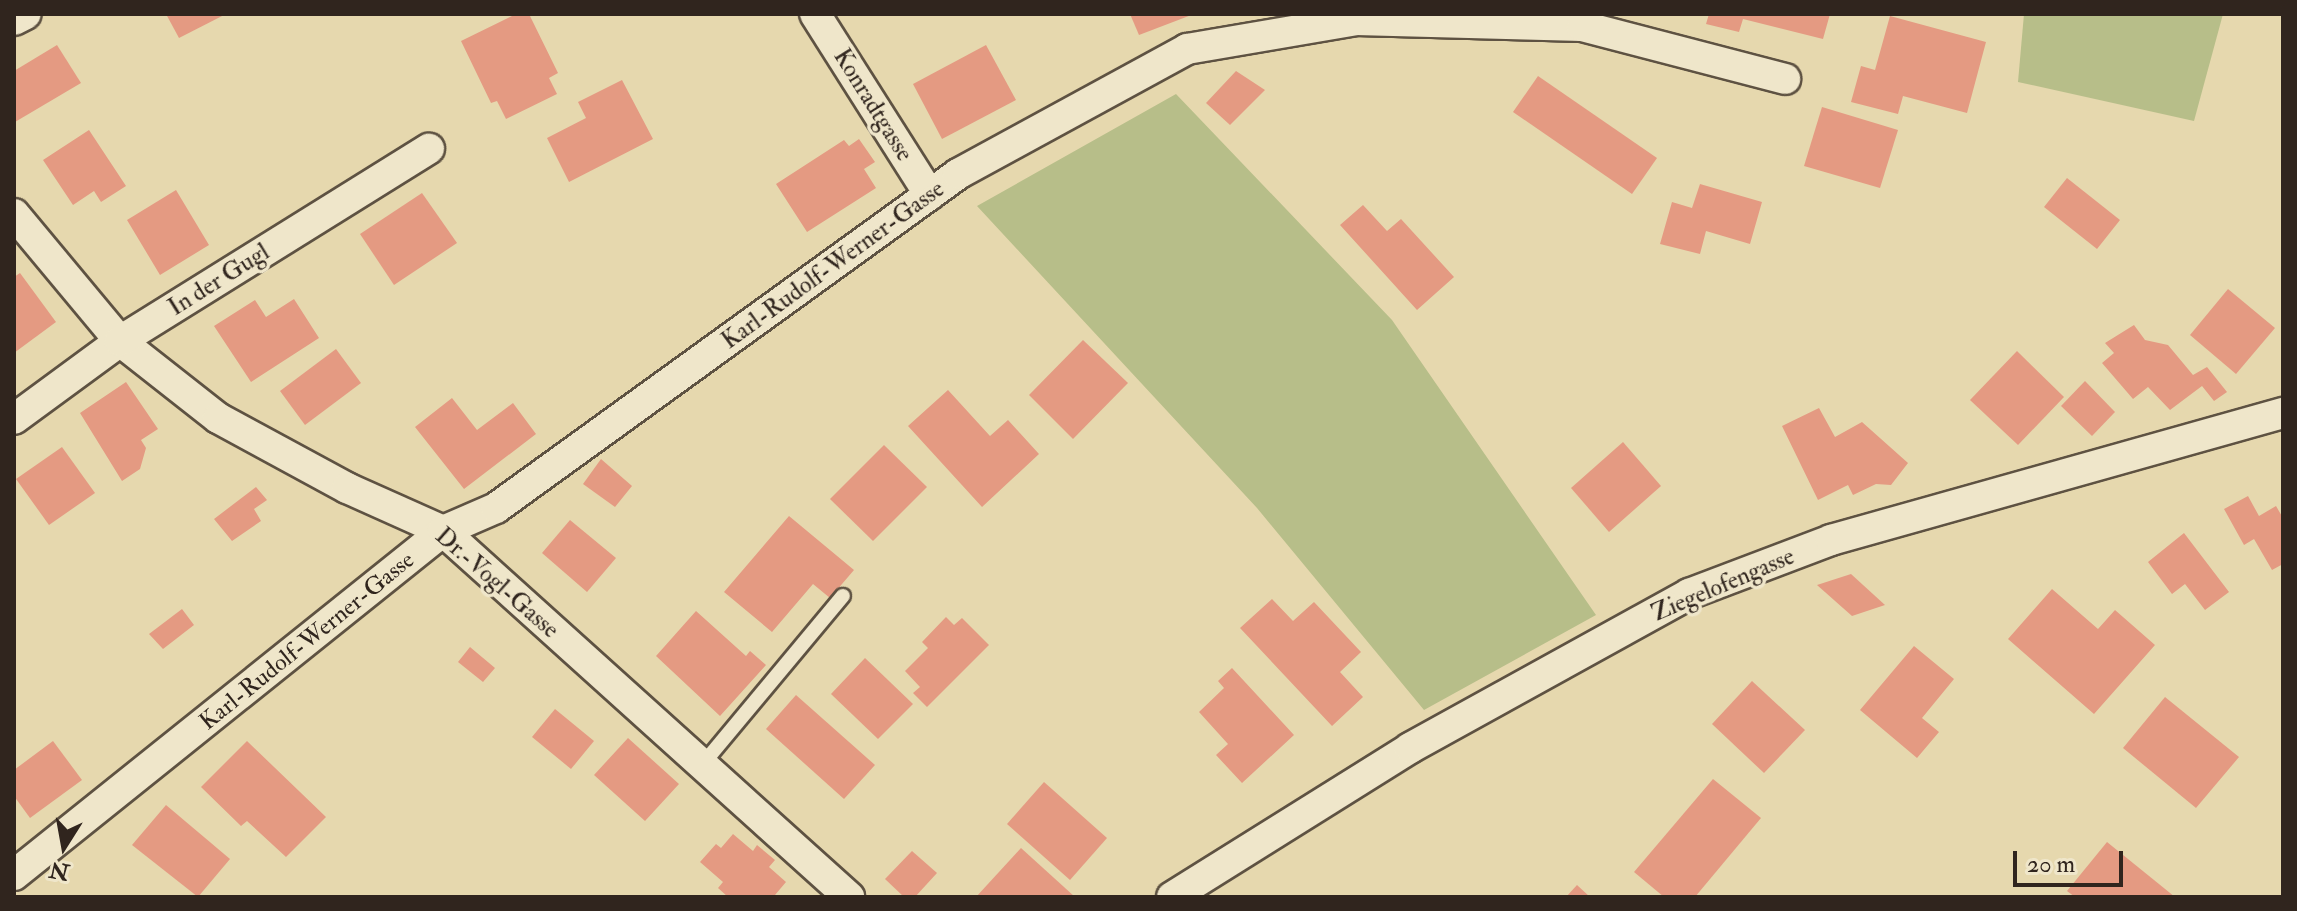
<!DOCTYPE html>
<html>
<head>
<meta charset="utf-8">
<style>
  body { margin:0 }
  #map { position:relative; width:2297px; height:911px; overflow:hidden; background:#e6d8ae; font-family:"IM FELL Double Pica",serif }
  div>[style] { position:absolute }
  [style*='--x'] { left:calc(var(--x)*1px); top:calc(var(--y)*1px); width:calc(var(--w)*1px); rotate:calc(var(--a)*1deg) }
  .green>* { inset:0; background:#b7be89 }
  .building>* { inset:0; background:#e49a82 }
  .roads { filter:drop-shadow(2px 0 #5e5242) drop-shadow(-2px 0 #5e5242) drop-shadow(0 2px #5e5242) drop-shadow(0 -2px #5e5242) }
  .service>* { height:14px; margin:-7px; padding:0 7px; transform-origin:7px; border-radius:7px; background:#efe6ca }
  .minor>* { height:30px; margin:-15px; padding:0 15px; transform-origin:15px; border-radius:15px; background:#efe6ca }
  span { translate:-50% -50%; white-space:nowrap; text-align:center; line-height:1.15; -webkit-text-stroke:7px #efe6ca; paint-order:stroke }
  .street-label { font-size:24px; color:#30251e }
  .frame { position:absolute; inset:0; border:16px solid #30251e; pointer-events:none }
  .north { position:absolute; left:24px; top:807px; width:80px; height:80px; -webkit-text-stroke:6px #efe6ca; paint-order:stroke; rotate:191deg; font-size:22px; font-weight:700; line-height:32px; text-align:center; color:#30251e }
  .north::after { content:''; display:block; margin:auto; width:28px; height:36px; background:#30251e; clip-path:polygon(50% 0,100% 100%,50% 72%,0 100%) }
  .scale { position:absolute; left:2013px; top:851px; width:110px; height:36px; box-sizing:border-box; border:4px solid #30251e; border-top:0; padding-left:10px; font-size:24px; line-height:28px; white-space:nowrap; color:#30251e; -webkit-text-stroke:6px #efe6ca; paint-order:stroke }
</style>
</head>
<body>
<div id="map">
  <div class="green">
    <div style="clip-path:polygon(2024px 14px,2223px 14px,2194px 121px,2018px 82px)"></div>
    <div style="clip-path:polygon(1176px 94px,1392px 320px,1596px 615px,1424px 710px,1257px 508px,977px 206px)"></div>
  </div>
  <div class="building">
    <div style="clip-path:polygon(166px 14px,226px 14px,179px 38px)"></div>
    <div style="clip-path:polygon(516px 14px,529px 14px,558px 73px,549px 78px,557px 94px,506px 119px,497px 101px,491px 103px,461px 41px)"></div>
    <div style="clip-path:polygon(1130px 14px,1194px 14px,1139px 35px)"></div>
    <div style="clip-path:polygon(1709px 14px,1830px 14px,1823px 39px,1743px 19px,1739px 32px,1706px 24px)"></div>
    <div style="clip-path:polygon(1890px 16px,1986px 42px,1967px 113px,1903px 96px,1898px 114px,1851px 102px,1861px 66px,1875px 70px)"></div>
    <div style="clip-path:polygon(57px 45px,81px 83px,15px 122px,14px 71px)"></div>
    <div style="clip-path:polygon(986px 45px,1016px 100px,942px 139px,913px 84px)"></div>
    <div style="clip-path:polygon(1236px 71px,1265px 90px,1230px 125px,1206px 103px)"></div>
    <div style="clip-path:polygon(1538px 76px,1657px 158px,1632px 194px,1513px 112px)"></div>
    <div style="clip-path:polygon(622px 80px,653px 139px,569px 182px,547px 138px,586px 118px,578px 102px)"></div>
    <div style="clip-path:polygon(1822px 107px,1898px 130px,1880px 188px,1804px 166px)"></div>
    <div style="clip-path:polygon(89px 130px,126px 186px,101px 202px,94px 191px,73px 205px,43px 160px)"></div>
    <div style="clip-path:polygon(859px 139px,875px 162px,864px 169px,876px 188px,807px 232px,776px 184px,844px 140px,849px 146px)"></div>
    <div style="clip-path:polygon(2067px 178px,2120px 220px,2097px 249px,2044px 207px)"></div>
    <div style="clip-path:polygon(1700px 184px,1762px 202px,1750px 244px,1706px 231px,1700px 254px,1660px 244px,1672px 202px,1692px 208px)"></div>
    <div style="clip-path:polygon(176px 190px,209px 245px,160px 275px,127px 220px)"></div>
    <div style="clip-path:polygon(422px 193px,457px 243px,394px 285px,360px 234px)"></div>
    <div style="clip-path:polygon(1363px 205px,1387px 231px,1401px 219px,1454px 277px,1417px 310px,1340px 225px)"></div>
    <div style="clip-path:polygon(20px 273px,56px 322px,14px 353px,14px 277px)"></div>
    <div style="clip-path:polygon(2228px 289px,2275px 328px,2236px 374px,2190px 335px)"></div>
    <div style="clip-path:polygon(294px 299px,319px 338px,251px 382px,214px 326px,255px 300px,266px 317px)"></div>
    <div style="clip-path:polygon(2134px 325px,2145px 340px,2168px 345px,2193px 375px,2207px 367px,2227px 392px,2214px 401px,2202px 386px,2170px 410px,2148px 387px,2133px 399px,2102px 363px,2114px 353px,2105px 343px)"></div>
    <div style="clip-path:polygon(1083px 340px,1128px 383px,1073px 439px,1029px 395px)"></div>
    <div style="clip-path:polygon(336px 349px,361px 383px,305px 425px,280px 391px)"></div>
    <div style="clip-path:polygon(2017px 351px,2064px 397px,2018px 445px,1970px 400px)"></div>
    <div style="clip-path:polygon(2085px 381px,2115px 412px,2092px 436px,2061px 406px)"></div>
    <div style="clip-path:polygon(126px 382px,158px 429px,141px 440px,146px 448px,140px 469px,122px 481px,80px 413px)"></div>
    <div style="clip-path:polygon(948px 390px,990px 436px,1008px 420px,1039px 454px,982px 507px,908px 426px)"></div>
    <div style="clip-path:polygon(452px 398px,477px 430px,513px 403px,536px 434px,464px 489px,415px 427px)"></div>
    <div style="clip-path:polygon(1819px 408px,1835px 437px,1862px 422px,1908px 463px,1891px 485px,1876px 484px,1853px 495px,1848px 485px,1818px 500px,1782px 426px)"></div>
    <div style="clip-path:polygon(1623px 442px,1661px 486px,1609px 532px,1571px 488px)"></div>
    <div style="clip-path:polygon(884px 445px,927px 487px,873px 541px,830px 499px)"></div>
    <div style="clip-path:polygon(62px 447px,95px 493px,49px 525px,16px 479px)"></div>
    <div style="clip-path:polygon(601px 459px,632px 486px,615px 507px,583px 484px)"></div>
    <div style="clip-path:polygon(256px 487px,267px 500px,254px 509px,261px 521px,232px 541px,214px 519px)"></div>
    <div style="clip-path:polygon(2248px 496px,2259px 516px,2276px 506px,2283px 518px,2283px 564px,2272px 570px,2254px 539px,2244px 545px,2224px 509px)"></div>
    <div style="clip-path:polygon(789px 516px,854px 570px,830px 598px,813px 584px,772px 632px,724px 592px)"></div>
    <div style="clip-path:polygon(570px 520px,616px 558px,587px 592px,542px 553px)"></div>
    <div style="clip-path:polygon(2184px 533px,2229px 592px,2205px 610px,2185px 584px,2172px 594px,2148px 562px)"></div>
    <div style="clip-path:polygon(1851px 574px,1885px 605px,1852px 616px,1817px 585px)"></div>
    <div style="clip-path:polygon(2052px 589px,2098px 629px,2115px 610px,2155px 645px,2094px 714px,2008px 639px)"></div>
    <div style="clip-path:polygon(1272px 599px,1293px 621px,1314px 602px,1361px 652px,1340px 672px,1363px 697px,1332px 726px,1240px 628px)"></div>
    <div style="clip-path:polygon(182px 609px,194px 625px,163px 649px,149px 634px)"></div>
    <div style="clip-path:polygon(696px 611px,746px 656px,750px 651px,766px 665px,720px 716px,656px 656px)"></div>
    <div style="clip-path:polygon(946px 617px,954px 625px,962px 618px,989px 645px,927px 707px,913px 693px,920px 687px,905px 671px,928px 648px,922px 642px)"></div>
    <div style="clip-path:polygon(1914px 646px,1954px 679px,1922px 718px,1939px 732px,1917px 758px,1860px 710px)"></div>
    <div style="clip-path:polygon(470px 647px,495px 668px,483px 682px,458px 662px)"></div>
    <div style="clip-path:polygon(865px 658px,913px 704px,878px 739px,831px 694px)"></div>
    <div style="clip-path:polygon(1232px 668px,1294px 735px,1242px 783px,1216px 755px,1228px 744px,1199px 712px,1224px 688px,1218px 681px)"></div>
    <div style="clip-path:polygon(1752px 681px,1805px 730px,1764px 773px,1712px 724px)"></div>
    <div style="clip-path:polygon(796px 695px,875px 765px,844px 799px,766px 729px)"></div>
    <div style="clip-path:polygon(2165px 697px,2239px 757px,2196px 808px,2123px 748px)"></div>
    <div style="clip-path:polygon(555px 709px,594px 741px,571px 769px,532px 737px)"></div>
    <div style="clip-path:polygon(628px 738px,679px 784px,645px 821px,594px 775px)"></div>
    <div style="clip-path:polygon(53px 741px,82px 780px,30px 818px,14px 796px,14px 770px)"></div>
    <div style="clip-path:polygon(247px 741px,326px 817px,286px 857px,247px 821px,241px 826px,201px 787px)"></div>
    <div style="clip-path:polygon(1713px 779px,1761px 818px,1695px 897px,1664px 897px,1634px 872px)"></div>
    <div style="clip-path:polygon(1044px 782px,1107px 838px,1070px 880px,1007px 824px)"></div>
    <div style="clip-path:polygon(166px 805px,230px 859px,198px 897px,132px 845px)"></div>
    <div style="clip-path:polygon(733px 834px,753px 851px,757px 845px,775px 860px,769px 867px,786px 882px,775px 895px,777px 897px,728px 897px,718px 888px,723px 882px,700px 862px,716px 844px,721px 848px)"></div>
    <div style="clip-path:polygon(2107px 842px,2175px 897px,2075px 897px,2067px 891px)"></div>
    <div style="clip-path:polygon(1021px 848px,1075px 897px,976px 897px)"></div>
    <div style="clip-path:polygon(912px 851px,937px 873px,915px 897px,904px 897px,885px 879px)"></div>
    <div style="clip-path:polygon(1577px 885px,1590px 897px,1566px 897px)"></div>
  </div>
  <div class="roads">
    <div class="service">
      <div style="--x:702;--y:765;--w:220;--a:-50.2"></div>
    </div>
    <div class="minor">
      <div style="--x:815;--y:14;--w:214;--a:57.6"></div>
      <div style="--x:14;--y:20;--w:13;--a:-27"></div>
      <div style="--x:14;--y:214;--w:165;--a:50.2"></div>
      <div style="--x:120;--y:341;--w:125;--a:38.2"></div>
      <div style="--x:218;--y:418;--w:147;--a:28.5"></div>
      <div style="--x:347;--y:488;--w:105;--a:24.1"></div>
      <div style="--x:443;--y:531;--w:547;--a:42.03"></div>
      <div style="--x:14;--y:419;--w:132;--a:-36.3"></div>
      <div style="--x:120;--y:341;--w:364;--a:-31.9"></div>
      <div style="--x:14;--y:875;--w:550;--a:-38.72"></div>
      <div style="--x:443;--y:531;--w:58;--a:-23.5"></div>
      <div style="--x:496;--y:508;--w:570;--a:-35.86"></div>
      <div style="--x:958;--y:174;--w:261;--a:-28.6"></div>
      <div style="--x:1187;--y:49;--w:171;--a:-9.7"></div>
      <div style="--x:1356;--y:20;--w:226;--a:1.5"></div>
      <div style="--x:1582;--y:26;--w:210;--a:14.6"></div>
      <div style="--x:1172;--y:897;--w:281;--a:-32"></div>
      <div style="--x:1410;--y:748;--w:319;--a:-28.9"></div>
      <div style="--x:1689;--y:594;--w:152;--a:-20.8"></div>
      <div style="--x:1831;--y:540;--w:470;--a:-15.7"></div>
    </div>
  </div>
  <div class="street-label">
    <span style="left:873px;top:105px;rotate:58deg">Konradtgasse</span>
    <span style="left:833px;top:265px;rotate:-36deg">Karl-Rudolf-Werner-Gasse</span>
    <span style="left:219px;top:280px;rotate:-32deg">In der Gugl</span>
    <span style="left:497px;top:583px;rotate:41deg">Dr.-Vogl-Gasse</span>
    <span style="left:1723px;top:585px;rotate:-23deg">Ziegelofengasse</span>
    <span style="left:307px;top:641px;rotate:-39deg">Karl-Rudolf-Werner-Gasse</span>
  </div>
  <div class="frame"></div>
  <div class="north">N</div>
  <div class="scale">20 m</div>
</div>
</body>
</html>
